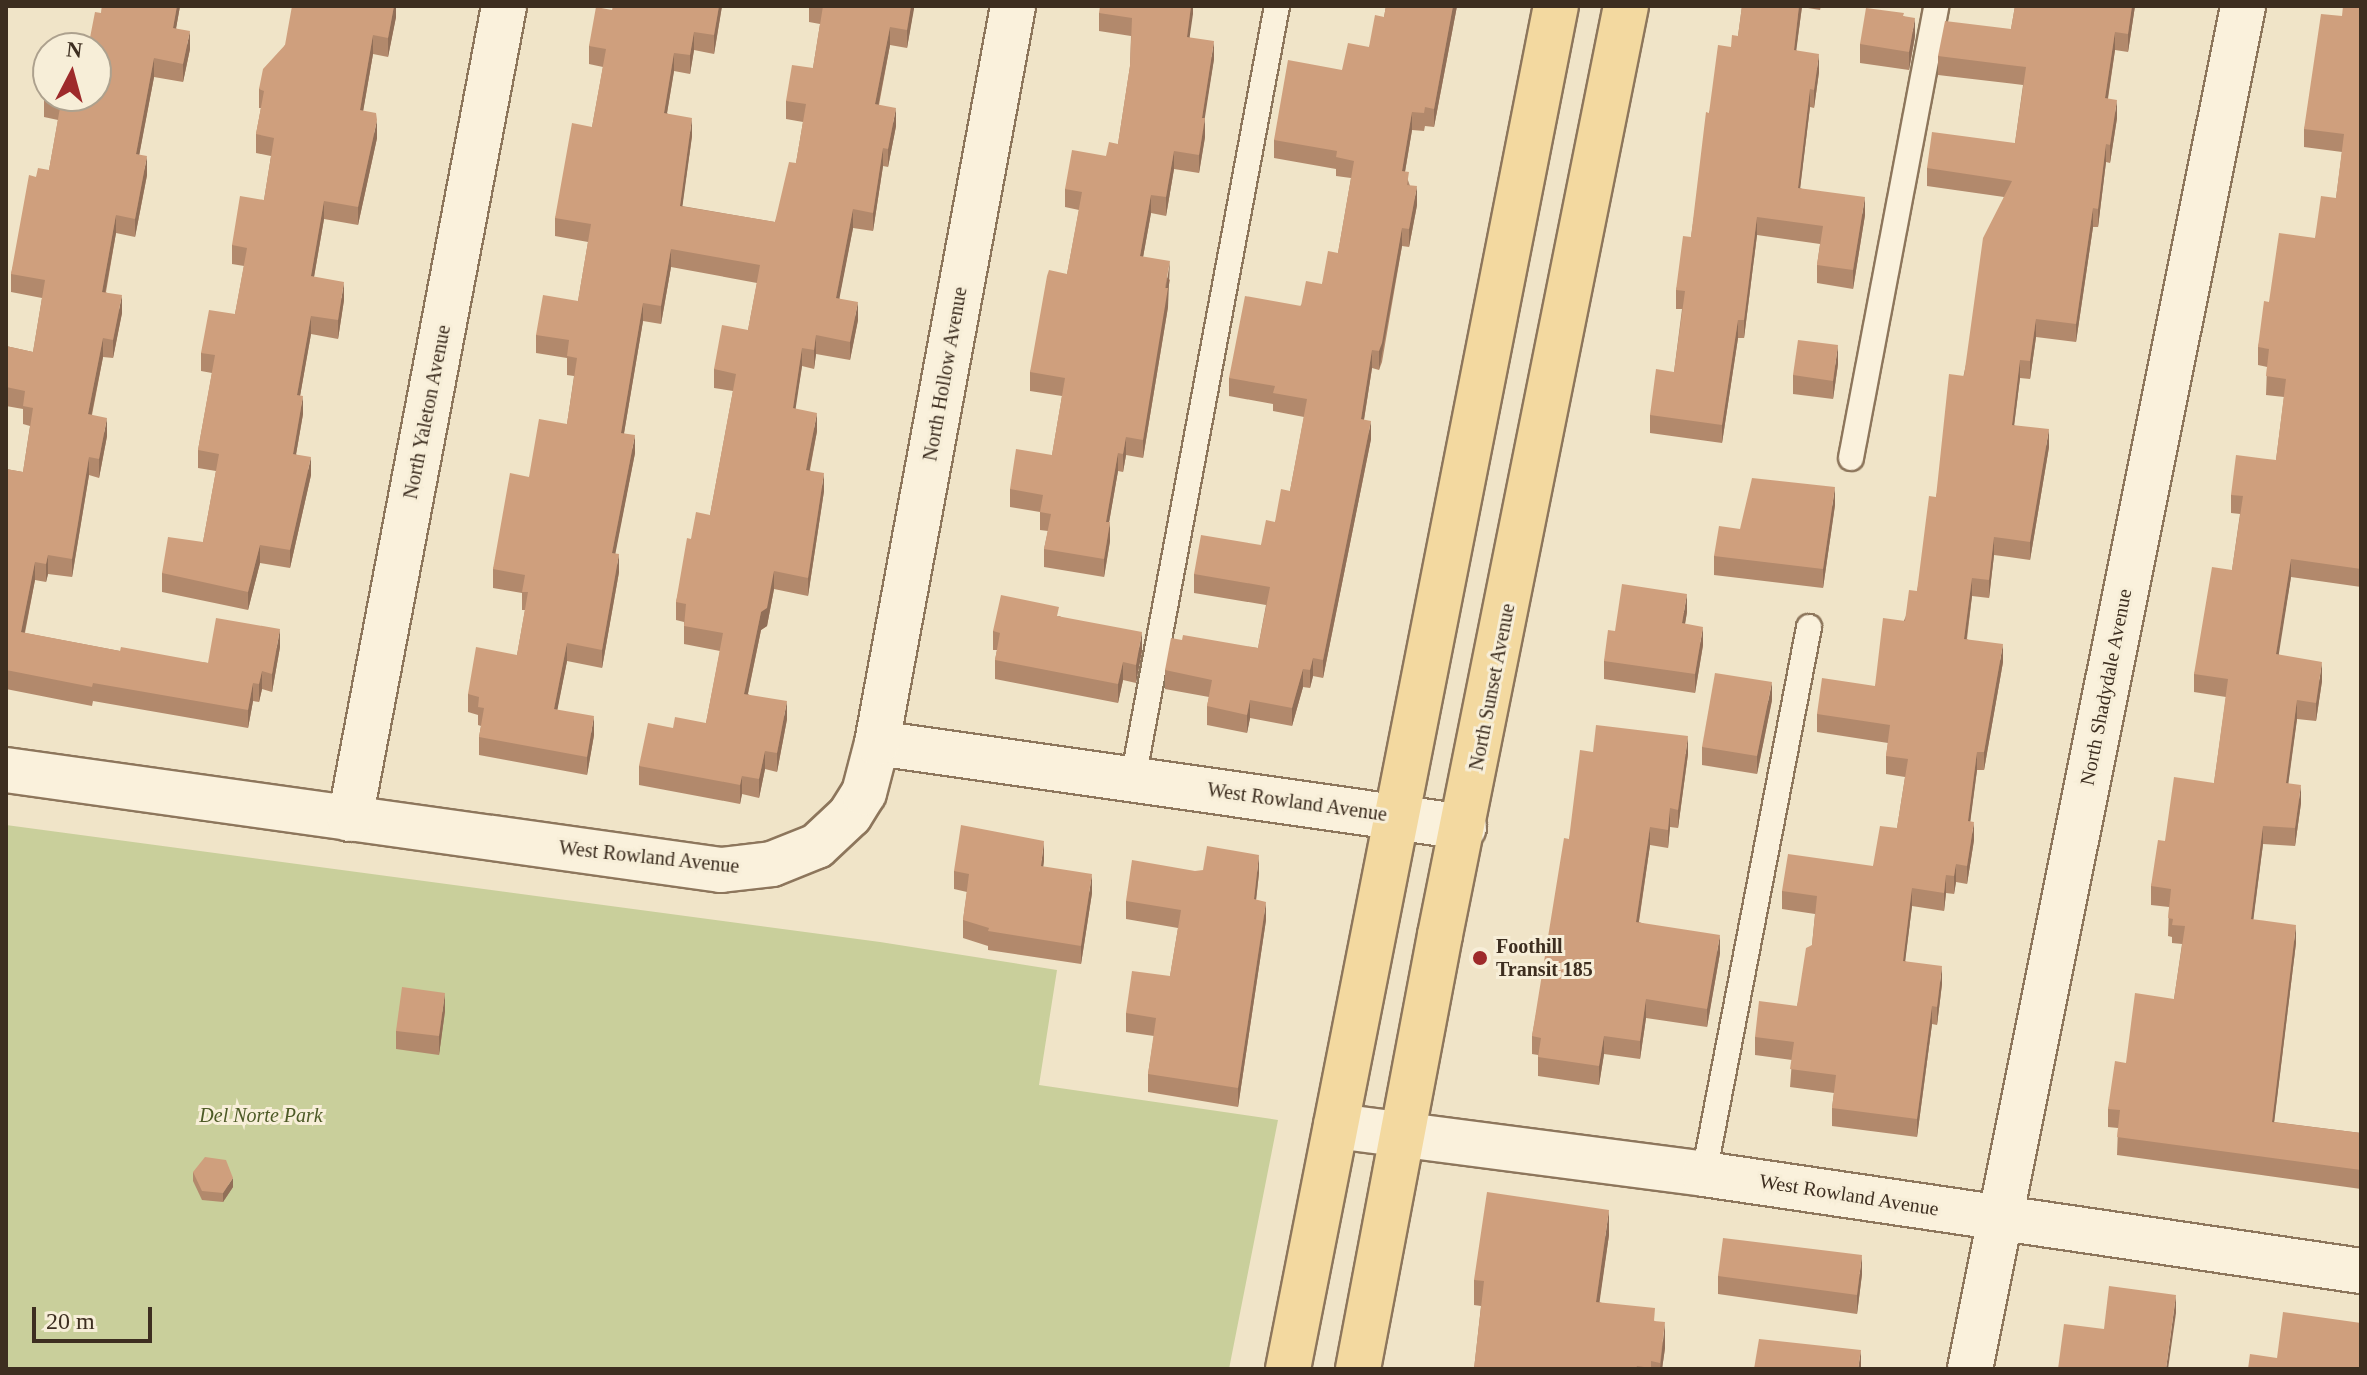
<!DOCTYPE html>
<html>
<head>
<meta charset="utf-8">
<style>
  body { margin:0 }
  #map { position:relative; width:2367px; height:1375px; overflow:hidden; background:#f0e4c8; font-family:"Times New Roman",serif }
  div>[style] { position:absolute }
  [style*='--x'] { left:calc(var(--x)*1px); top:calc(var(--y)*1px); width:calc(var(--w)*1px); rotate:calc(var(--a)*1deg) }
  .green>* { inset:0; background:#c9cf9b }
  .roads { filter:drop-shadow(2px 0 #8d765c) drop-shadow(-2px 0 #8d765c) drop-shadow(0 2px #8d765c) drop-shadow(0 -2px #8d765c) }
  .service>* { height:24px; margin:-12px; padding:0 12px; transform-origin:12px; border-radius:12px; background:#faf1dc }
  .minor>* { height:44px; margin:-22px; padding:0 22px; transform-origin:22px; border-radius:22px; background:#faf1dc }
  .tertiary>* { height:44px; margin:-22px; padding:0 22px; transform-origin:22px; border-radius:22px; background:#faf1dc }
  .primary>* { height:44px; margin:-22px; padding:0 22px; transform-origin:22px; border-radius:22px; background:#f3d9a0 }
  .wall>* { inset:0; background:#b2896c }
  .shaded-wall>* { inset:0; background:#916f58 }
  .building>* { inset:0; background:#cf9f7d }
  .dots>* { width:22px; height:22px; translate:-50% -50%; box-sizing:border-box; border:4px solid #f7eed8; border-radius:50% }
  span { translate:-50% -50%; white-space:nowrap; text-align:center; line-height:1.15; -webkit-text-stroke:6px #f7eed8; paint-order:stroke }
  .street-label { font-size:20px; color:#3d2e20 }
  .poi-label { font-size:20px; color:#3d2e20; font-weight:700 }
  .left { translate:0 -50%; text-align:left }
  .park-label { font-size:20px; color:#4d5a26; font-style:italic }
  .frame { position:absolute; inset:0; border:8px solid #3d2e20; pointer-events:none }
  .north { position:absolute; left:32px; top:32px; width:80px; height:80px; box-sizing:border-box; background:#f7eed8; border:2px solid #ada18e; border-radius:50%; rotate:6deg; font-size:22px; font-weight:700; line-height:32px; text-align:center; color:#3d2e20 }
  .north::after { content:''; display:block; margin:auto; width:28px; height:36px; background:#9e2a2b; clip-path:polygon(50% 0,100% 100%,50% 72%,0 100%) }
  .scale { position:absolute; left:32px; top:1307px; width:120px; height:36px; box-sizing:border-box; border:4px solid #3d2e20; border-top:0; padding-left:10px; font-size:24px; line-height:28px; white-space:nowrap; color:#3d2e20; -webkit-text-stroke:6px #f7eed8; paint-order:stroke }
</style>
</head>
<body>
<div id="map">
  <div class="green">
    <div style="clip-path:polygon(6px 825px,880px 942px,1057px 970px,1039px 1085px,1278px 1120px,1229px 1369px,6px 1369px)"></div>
  </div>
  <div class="roads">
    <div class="service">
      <div style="--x:1851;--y:458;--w:460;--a:-79.3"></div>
      <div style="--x:1133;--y:779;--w:786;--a:-79.45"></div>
      <div style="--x:1704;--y:1174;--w:557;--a:-79.13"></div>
    </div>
    <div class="minor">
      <div style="--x:877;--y:743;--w:593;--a:8.14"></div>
      <div style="--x:6;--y:770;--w:722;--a:7.96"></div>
      <div style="--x:721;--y:870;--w:51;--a:-6.7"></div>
      <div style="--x:772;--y:864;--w:48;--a:-21.8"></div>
      <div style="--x:817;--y:846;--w:45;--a:-43.2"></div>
      <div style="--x:850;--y:815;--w:26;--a:-58"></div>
      <div style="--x:864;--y:793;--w:52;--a:-75.4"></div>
      <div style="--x:877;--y:743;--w:749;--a:-79.54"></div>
      <div style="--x:350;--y:819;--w:827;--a:-79.27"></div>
      <div style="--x:1970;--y:1369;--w:1390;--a:-78.67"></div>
    </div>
    <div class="tertiary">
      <div style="--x:1336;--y:1126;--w:371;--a:7.4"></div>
      <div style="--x:1704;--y:1174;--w:664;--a:8.4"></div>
    </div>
    <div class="primary">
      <div style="--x:1288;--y:1369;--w:1389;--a:-78.88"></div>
      <div style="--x:1358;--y:1369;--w:442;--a:-79.3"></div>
      <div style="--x:1440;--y:935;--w:947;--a:-78.68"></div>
    </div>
  </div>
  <div class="wall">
    <div style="clip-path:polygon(102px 6px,180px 6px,176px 28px,190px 49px,183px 82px,154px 77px,139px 155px,147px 175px,135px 237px,116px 233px,106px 292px,122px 313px,113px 358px,103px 357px,92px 415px,107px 436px,99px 478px,89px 475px,72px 577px,48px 574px,46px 582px,35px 580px,25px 633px,120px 651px,208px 663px,280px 647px,272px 692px,262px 689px,259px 702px,253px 701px,248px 728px,93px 701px,92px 706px,6px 689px,6px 469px,23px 472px,30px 426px,23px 424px,23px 409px,6px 406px,6px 346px,33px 352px,42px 298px,11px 292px,11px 274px,36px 177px,49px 170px,58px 120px,44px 117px,44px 99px,96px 96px)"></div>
    <div style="clip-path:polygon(396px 6px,396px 17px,388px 57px,373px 54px,363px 111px,377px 138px,358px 225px,324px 219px,314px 277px,344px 300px,338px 339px,311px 334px,300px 396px,303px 414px,296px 454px,311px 475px,290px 568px,260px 563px,248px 610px,162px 592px,162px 573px,203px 542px,216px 471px,198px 468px,198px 450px,212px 373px,201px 371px,201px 353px,235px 314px,244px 266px,232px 264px,232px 245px,264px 200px,271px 156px,256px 153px,256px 134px,261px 108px,259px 108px,259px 89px,285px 45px)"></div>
    <div style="clip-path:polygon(722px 6px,714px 54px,694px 50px,690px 74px,674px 71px,667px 113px,692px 136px,682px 206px,775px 222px,796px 163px,803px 122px,786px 119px,786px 101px,813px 68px,820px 24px,809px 22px,809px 6px,914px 6px,907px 48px,890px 45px,879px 105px,896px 126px,888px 167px,883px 166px,873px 231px,853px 228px,839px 298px,858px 320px,850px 360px,816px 354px,814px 369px,802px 366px,795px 408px,817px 431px,810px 470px,824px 491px,808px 596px,774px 589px,767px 626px,761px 630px,748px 694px,787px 719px,777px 772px,765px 769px,759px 798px,742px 794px,740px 804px,639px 785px,639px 766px,673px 728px,706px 723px,720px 651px,684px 644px,684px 622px,676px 620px,676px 602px,691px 539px,710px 515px,733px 391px,714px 388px,714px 369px,748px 330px,757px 283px,671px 267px,661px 324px,643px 321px,624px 433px,635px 453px,615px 553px,619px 572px,602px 668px,567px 661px,557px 710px,594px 735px,587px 775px,479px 755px,479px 737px,481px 726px,478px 725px,478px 715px,468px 712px,468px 694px,517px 655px,525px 610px,522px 610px,522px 593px,493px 588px,493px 569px,529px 477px,567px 424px,574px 376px,567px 375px,567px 358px,536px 353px,536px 335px,578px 301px,588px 242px,555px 236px,555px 218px,592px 127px,603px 67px,589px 64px,589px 46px,612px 10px)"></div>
    <div style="clip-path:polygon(1193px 6px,1189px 37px,1214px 59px,1204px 118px,1205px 137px,1199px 173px,1174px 169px,1166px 216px,1151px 213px,1143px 257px,1170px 280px,1168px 289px,1168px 307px,1143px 458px,1126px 455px,1123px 472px,1118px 471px,1109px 522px,1110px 541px,1104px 577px,1044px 567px,1044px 549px,1048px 531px,1040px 530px,1040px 512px,1010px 507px,1010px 489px,1052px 455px,1062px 396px,1030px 391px,1030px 372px,1067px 274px,1079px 210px,1065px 207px,1065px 189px,1106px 156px,1118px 144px,1130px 66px,1131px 36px,1099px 31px,1099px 13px)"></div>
    <div style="clip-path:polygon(1386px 6px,1457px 6px,1434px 127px,1425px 126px,1424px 131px,1412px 130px,1405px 172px,1417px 205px,1409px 247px,1402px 246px,1382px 362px,1379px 370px,1372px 368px,1364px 420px,1371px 439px,1323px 678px,1313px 676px,1310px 688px,1303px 687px,1292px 726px,1250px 718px,1247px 733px,1207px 725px,1207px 706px,1209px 697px,1165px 689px,1165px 670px,1182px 640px,1258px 648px,1266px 605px,1194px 593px,1194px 574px,1261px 545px,1275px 522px,1290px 491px,1304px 417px,1273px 411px,1273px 404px,1229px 396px,1229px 378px,1322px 284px,1338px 253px,1351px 178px,1336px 176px,1336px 169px,1274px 158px,1274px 140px,1342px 70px,1369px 47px,1384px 17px)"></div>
    <div style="clip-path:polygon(1742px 6px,1821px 6px,1820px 10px,1802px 7px,1796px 50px,1819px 72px,1814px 108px,1810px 107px,1800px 188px,1865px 215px,1853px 289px,1817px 283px,1817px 265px,1820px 244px,1757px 235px,1744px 338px,1738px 338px,1722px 443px,1650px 433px,1650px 415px,1674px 372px,1682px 309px,1676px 309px,1676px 290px,1691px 237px,1709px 113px,1731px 47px,1738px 36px)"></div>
    <div style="clip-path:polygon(2015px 6px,2135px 6px,2128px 52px,2115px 50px,2108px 99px,2117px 118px,2110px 163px,2106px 162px,2098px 227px,2093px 227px,2076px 342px,2036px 337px,2030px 379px,2020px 378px,2014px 425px,2049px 447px,2030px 560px,1994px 555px,1989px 598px,1972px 596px,1967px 639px,2003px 662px,1984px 770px,1977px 770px,1970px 821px,1974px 840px,1967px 884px,1956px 882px,1954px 894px,1946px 893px,1944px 911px,1912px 906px,1905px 961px,1942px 984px,1937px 1025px,1932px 1024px,1917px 1137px,1832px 1126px,1832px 1108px,1834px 1093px,1790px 1087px,1792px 1060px,1755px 1055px,1755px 1037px,1797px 1006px,1812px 945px,1815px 914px,1782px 909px,1782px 891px,1873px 866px,1897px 828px,1905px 777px,1886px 774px,1886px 756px,1888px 743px,1817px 732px,1817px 714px,1875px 686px,1917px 591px,1936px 497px,2004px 197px,1927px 186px,1927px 168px,2015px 143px,2023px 85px,1938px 75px,1938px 56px,2011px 29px)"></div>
    <div style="clip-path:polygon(2361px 6px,2361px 587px,2291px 577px,2278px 654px,2322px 681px,2316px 721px,2297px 719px,2288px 783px,2301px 803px,2295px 846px,2263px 844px,2253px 920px,2296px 943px,2274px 1122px,2361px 1133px,2361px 1189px,2117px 1155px,2118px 1128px,2108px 1127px,2108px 1109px,2126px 1063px,2174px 999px,2182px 944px,2172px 943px,2172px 937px,2168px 936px,2169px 907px,2151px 905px,2151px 886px,2165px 841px,2214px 783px,2226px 697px,2194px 692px,2194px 674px,2232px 570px,2240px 514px,2231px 513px,2231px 495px,2276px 460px,2284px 397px,2266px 395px,2267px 367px,2258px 365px,2258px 347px,2269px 302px,2315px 238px,2336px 198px,2342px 152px,2304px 147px,2304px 129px,2342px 16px)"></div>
    <div style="clip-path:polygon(1904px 16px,1915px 36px,1909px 70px,1860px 63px,1860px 44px)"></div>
    <div style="clip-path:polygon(1838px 364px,1833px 399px,1793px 394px,1793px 375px)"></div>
    <div style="clip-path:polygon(1835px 505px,1823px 588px,1714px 575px,1714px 556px,1740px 529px)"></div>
    <div style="clip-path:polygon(1687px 612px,1685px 624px,1703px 645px,1695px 693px,1604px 679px,1604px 661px,1615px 631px)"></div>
    <div style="clip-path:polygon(1059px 616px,1142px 651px,1136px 683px,1123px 680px,1118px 703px,995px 679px,995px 660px,997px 650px,993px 650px,993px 631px)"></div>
    <div style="clip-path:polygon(1772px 700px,1757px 774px,1702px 765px,1702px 747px)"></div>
    <div style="clip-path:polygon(1593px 752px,1688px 754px,1678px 828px,1670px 827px,1668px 848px,1650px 845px,1639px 922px,1720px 953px,1707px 1027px,1646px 1018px,1640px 1059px,1604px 1054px,1599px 1085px,1538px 1076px,1538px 1055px,1532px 1054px,1532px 1036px,1569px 839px)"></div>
    <div style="clip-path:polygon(1044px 860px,1043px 867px,1092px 893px,1081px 964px,988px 950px,988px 946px,963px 938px,963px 920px,967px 892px,954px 889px,954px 871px)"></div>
    <div style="clip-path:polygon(1195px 871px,1259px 873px,1256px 900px,1266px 920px,1238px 1107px,1148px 1092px,1148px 1074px,1154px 1036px,1126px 1032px,1126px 1013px,1170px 976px,1178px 928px,1126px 919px,1126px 901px)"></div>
    <div style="clip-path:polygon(2361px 954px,2361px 988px,2359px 988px,2359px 970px)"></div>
    <div style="clip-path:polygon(445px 1011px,439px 1055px,396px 1049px,396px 1031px)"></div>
    <div style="clip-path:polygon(193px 1172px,233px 1187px,223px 1202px,202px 1200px,193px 1181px)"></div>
    <div style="clip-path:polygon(1609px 1235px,1599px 1302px,1655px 1321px,1665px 1348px,1662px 1369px,1474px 1369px,1481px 1306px,1474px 1305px,1474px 1280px)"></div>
    <div style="clip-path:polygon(1862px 1274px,1857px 1314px,1718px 1294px,1718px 1276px)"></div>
  </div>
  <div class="shaded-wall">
    <div style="clip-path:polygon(177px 6px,180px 6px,173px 46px,173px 28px)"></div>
    <div style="clip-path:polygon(394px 6px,396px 6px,396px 17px,388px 57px,388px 38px)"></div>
    <div style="clip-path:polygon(719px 6px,722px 6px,714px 54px,714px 35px)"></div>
    <div style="clip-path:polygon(911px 6px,914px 6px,914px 9px,907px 48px,907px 30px)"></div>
    <div style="clip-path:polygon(1191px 6px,1193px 6px,1193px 14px,1187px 55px,1187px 37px)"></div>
    <div style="clip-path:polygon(1453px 6px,1457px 6px,1434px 127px,1434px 109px)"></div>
    <div style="clip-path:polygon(1799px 6px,1802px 6px,1794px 68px,1794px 50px)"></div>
    <div style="clip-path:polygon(2132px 6px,2135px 6px,2128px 52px,2128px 34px)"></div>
    <div style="clip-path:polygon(1915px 18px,1915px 36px,1909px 70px,1909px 52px)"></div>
    <div style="clip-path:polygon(890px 27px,890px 45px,875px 122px,875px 104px)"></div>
    <div style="clip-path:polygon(190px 31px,190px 49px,183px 82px,183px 64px)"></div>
    <div style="clip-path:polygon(694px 32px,694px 50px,690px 74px,690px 55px)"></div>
    <div style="clip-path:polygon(2115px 32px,2115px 50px,2105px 116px,2105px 98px)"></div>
    <div style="clip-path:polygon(373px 35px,373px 54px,360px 129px,360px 110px)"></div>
    <div style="clip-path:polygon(1214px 41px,1214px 59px,1202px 136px,1202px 118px)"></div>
    <div style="clip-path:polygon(674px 53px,674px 71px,664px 131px,664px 113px)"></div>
    <div style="clip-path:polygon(1819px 54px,1819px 72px,1814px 108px,1814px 90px)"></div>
    <div style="clip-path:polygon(154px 58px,154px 77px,136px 172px,136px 154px)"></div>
    <div style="clip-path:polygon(1810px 89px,1810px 107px,1798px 206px,1798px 188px)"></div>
    <div style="clip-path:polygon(2117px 100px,2117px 118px,2110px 163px,2110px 145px)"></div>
    <div style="clip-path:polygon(896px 108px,896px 126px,888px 167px,888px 149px)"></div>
    <div style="clip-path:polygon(1412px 112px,1412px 130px,1402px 189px,1402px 171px)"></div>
    <div style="clip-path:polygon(692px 118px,692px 136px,680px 224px,680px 206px)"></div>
    <div style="clip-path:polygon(1205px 118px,1205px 137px,1199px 173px,1199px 155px)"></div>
    <div style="clip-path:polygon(377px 120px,377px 138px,358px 225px,358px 207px)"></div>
    <div style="clip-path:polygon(2106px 144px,2106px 162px,2098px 227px,2098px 209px)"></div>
    <div style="clip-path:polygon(883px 148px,883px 166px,873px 231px,873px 213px)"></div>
    <div style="clip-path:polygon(1174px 151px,1174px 169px,1166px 216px,1166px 197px)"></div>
    <div style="clip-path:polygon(147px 156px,147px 175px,135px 237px,135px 219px)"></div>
    <div style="clip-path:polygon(1417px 186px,1417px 205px,1409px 247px,1409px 229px)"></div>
    <div style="clip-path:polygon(1151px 195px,1151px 213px,1140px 274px,1140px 256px)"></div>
    <div style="clip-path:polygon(1865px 197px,1865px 215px,1853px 289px,1853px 270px)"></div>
    <div style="clip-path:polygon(324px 201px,324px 219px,311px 294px,311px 276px)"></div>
    <div style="clip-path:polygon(2093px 208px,2093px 227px,2076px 342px,2076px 324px)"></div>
    <div style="clip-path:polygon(853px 209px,853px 228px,836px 316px,836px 298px)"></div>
    <div style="clip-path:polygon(116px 215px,116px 233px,102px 310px,102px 292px)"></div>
    <div style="clip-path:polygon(1757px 217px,1757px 235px,1744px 338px,1744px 320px)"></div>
    <div style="clip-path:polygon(1402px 228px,1402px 246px,1379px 370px,1379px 351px)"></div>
    <div style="clip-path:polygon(671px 249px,671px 267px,661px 324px,661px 306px)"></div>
    <div style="clip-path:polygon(1170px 261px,1168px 307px,1143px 458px,1143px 440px)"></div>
    <div style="clip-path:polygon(344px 282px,344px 300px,338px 339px,338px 320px)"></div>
    <div style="clip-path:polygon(122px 295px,122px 313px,113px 358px,113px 340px)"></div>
    <div style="clip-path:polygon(858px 302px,858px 320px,850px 360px,850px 342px)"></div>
    <div style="clip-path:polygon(643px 303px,643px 321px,621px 451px,621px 433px)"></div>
    <div style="clip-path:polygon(311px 316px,311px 334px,297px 413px,297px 395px)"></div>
    <div style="clip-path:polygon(2036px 319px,2036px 337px,2030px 379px,2030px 361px)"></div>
    <div style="clip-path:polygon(1738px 320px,1738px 338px,1722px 443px,1722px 425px)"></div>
    <div style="clip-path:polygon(816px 335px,816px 354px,814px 369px,814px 350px)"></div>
    <div style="clip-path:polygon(103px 338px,103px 357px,88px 432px,88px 414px)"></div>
    <div style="clip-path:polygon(1838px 345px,1838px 364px,1833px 399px,1833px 381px)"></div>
    <div style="clip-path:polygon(802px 348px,802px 366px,793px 426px,793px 408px)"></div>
    <div style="clip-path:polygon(1372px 350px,1372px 368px,1361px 438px,1361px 419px)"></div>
    <div style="clip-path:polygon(2020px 360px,2020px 378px,2012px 443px,2012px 425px)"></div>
    <div style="clip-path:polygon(303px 396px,303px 414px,293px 472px,293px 454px)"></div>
    <div style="clip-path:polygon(817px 413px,817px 431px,806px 488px,806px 470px)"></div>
    <div style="clip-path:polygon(107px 418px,107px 436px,99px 478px,99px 459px)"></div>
    <div style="clip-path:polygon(1371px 421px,1371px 439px,1323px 678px,1323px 660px)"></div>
    <div style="clip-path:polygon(2049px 429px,2049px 447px,2030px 560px,2030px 542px)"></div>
    <div style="clip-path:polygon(635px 435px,635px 453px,612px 571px,612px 553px)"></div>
    <div style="clip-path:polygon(1126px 437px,1126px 455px,1123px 472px,1123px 454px)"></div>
    <div style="clip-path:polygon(1118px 453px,1118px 471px,1106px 540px,1106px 522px)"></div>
    <div style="clip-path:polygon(89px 457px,89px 475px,72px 577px,72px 559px)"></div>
    <div style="clip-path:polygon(311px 457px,311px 475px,290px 568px,290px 550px)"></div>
    <div style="clip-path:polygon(824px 473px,824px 491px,808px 596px,808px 578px)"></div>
    <div style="clip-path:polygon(1835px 487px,1835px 505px,1823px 588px,1823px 569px)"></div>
    <div style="clip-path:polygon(1110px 522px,1110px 541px,1104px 577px,1104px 559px)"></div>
    <div style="clip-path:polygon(1994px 537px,1994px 555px,1989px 598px,1989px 580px)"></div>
    <div style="clip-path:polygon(260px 545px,260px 563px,248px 610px,248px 592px)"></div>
    <div style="clip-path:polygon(619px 554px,619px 572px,602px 668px,602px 650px)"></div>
    <div style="clip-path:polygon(48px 555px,48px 574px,46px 582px,46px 564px)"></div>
    <div style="clip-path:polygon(2291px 559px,2291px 577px,2276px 672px,2276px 654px)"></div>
    <div style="clip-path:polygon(35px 562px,35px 580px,21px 650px,21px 632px)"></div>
    <div style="clip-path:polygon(774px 571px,774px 589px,767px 626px,761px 630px,744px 712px,744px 694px,761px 612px)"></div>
    <div style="clip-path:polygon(1972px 578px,1972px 596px,1964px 657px,1964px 639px)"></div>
    <div style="clip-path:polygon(1687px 594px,1687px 612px,1682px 641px,1682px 623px)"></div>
    <div style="clip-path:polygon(1703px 627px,1703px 645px,1695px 693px,1695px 674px)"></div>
    <div style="clip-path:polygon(280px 629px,280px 647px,272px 692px,272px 674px)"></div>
    <div style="clip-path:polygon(1142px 632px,1142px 651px,1136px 683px,1136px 665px)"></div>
    <div style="clip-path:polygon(567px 643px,567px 661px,554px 727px,554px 709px)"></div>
    <div style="clip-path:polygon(2003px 644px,2003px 662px,1984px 770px,1984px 752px)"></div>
    <div style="clip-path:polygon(1313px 658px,1313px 676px,1310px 688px,1310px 670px)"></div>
    <div style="clip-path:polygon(1123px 662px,1123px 680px,1118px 703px,1118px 684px)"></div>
    <div style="clip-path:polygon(2322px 662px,2322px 681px,2316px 721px,2316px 703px)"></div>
    <div style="clip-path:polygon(1303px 669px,1303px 687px,1292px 726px,1292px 708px)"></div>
    <div style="clip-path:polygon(262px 671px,262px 689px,259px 702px,259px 684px)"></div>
    <div style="clip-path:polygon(1772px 682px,1772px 700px,1757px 774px,1757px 756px)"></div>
    <div style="clip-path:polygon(253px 683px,253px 701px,248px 728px,248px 710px)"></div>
    <div style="clip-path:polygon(1250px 700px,1250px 718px,1247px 733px,1247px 715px)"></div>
    <div style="clip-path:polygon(2297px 700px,2297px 719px,2286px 801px,2286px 783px)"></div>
    <div style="clip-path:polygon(787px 701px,787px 719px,777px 772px,777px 753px)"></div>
    <div style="clip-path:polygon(594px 716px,594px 735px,587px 775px,587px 757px)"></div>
    <div style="clip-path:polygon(1688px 736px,1688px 754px,1678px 828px,1678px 810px)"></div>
    <div style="clip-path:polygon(765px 751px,765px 769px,759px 798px,759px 779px)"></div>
    <div style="clip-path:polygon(1977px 752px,1977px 770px,1968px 839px,1968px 821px)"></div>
    <div style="clip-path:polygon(742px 776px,742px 794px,740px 804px,740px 785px)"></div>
    <div style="clip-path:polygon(2301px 785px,2301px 803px,2295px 846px,2295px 828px)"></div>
    <div style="clip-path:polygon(1670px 808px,1670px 827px,1668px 848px,1668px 830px)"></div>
    <div style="clip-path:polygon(1974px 822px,1974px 840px,1967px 884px,1967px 866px)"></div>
    <div style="clip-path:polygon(2263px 826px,2263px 844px,2251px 938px,2251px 919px)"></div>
    <div style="clip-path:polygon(1650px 827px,1650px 845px,1636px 940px,1636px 922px)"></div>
    <div style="clip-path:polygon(1044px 841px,1044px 860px,1041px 885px,1041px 866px)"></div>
    <div style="clip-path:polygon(1259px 855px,1259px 873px,1254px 918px,1254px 899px)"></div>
    <div style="clip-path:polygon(1956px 864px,1956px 882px,1954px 894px,1954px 876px)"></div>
    <div style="clip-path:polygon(1092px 874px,1092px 893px,1081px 964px,1081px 946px)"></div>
    <div style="clip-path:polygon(1946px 875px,1946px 893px,1944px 911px,1944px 893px)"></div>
    <div style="clip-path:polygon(1912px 888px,1912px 906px,1903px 979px,1903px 961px)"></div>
    <div style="clip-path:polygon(1266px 902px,1266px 920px,1238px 1107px,1238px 1088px)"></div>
    <div style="clip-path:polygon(2296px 925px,2296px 943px,2272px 1140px,2272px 1122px)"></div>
    <div style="clip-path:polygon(1720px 935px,1720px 953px,1707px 1027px,1707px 1009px)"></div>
    <div style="clip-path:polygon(1942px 966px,1942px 984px,1937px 1025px,1937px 1007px)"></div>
    <div style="clip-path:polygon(445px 993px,445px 1011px,439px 1055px,439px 1036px)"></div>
    <div style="clip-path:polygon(1646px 999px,1646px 1018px,1640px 1059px,1640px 1041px)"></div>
    <div style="clip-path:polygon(1932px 1006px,1932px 1024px,1917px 1137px,1917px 1119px)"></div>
    <div style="clip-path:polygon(1604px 1036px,1604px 1054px,1599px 1085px,1599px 1066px)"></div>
    <div style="clip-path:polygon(233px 1178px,233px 1187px,223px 1202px,223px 1193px)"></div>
    <div style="clip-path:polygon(1609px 1210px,1609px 1235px,1596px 1327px,1596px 1302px)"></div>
    <div style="clip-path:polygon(1862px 1255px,1862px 1274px,1857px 1314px,1857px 1295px)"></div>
    <div style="clip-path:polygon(2176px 1295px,2176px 1313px,2168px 1369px,2166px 1369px)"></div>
    <div style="clip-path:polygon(1665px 1322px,1665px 1348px,1662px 1369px,1660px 1369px)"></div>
    <div style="clip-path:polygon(1861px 1350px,1861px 1369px,1858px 1369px)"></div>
  </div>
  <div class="building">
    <div style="clip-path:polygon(102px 6px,177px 6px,173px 28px,190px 31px,183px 64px,154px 58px,136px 154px,147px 156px,135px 219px,116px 215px,102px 292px,122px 295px,113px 340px,103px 338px,88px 414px,107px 418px,99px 459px,89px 457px,72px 559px,48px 555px,46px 564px,35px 562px,21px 632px,120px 651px,121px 647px,208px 663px,216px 618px,280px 629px,272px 674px,262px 671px,259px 684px,253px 683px,248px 710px,93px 683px,92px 687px,6px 670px,6px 469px,23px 472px,33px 408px,23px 406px,25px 391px,6px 387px,6px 346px,33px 352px,45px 280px,11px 274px,29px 175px,36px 177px,38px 168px,49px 170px,61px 102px,44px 99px,48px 77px,48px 96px,96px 96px,96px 48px,88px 48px,95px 12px,101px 13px)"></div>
    <div style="clip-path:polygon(292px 6px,394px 6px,388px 38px,373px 35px,360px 110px,376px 113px,377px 120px,358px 207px,324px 201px,311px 276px,344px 282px,338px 320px,311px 316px,297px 395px,303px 396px,293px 454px,311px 457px,290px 550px,260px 545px,248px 592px,162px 573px,168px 537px,203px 542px,219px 454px,198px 450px,215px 355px,201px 353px,209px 310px,235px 314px,247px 248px,232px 245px,240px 196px,264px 200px,274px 138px,256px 134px,264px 91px,259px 89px,263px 69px,285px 45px)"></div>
    <div style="clip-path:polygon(613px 6px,719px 6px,714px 35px,694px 32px,690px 55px,674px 53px,664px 113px,692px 118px,680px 206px,775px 222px,789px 162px,796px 163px,806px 104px,786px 101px,792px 65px,813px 68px,823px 6px,911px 6px,907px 30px,890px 27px,875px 104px,896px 108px,888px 149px,883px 148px,873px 213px,853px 209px,836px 298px,858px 302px,850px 342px,816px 335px,814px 350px,802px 348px,793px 408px,817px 413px,806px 470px,824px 473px,808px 578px,774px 571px,767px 608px,761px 612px,744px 694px,787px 701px,777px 753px,765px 751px,759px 779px,742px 776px,740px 785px,639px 766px,648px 723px,673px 728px,675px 717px,706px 723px,723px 633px,684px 626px,686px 604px,676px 602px,687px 538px,691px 539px,696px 512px,710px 515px,736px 374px,714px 369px,722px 325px,748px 330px,760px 265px,671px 249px,661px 306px,643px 303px,621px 433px,635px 435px,612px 553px,619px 554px,602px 650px,567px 643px,554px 709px,594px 716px,587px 757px,479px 737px,484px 708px,478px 707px,479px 697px,468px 694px,476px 647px,517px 655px,528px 592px,522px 592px,525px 575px,493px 569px,510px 473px,529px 477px,539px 419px,567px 424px,577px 358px,567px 356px,569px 340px,536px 335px,543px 295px,578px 301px,591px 224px,555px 218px,572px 123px,592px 127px,606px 49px,589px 46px,596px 7px,612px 10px)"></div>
    <div style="clip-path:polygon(1100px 6px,1191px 6px,1187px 37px,1214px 41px,1202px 118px,1205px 118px,1199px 155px,1174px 151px,1166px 197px,1151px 195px,1140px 256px,1170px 261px,1165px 288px,1168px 288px,1143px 440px,1126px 437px,1123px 454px,1118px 453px,1106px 522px,1110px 522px,1104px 559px,1044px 549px,1051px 514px,1040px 512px,1043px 495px,1010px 489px,1016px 449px,1052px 455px,1065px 378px,1030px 372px,1047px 276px,1049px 270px,1067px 274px,1082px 192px,1065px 189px,1072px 150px,1106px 156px,1109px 142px,1118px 144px,1130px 66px,1132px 18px,1099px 13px)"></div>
    <div style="clip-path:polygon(1386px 6px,1453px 6px,1434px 109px,1425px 107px,1424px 113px,1412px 112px,1402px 171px,1409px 172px,1407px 185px,1417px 186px,1409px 229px,1402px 228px,1382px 343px,1379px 351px,1372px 350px,1361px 419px,1371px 421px,1323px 660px,1313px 658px,1310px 670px,1303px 669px,1292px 708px,1250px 700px,1247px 715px,1207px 706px,1212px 680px,1165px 670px,1171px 638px,1182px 640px,1183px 635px,1258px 648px,1270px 587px,1194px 574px,1201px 535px,1261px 545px,1266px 520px,1275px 522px,1281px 489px,1290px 491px,1307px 399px,1273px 393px,1275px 386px,1229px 378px,1245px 296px,1301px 306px,1306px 281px,1322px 284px,1328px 251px,1338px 253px,1354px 161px,1336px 157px,1337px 151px,1274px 140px,1288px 60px,1342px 70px,1348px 43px,1369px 47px,1375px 15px,1384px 17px)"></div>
    <div style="clip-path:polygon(1742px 6px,1799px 6px,1794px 50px,1819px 54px,1814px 90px,1810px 89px,1798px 188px,1865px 197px,1853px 270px,1817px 265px,1823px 226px,1757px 217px,1744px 320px,1738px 320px,1722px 425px,1650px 415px,1656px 369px,1674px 372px,1685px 291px,1676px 290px,1683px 236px,1691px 237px,1706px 112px,1709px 113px,1718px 45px,1731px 47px,1732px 35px,1738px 36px)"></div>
    <div style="clip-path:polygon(2015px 6px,2132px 6px,2128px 34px,2115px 32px,2105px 98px,2117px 100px,2110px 145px,2106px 144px,2098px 209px,2093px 208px,2076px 324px,2036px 319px,2030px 361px,2020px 360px,2012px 425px,2049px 429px,2030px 542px,1994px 537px,1989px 580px,1972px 578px,1964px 639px,2003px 644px,1984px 752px,1977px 752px,1968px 821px,1974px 822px,1967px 866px,1956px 864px,1954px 876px,1946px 875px,1944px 893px,1912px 888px,1903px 961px,1942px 966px,1937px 1007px,1932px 1006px,1917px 1119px,1832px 1108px,1836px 1075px,1790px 1069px,1794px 1042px,1755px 1037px,1759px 1001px,1797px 1006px,1806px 948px,1812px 945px,1817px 896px,1782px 891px,1788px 854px,1873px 866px,1880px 826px,1897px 828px,1908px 759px,1886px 756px,1890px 725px,1817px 714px,1822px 678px,1875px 686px,1883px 618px,1905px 621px,1909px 590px,1917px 591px,1929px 496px,1936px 497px,1949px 374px,1964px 376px,1983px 238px,2012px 181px,1927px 168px,1932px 132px,2015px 143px,2026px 67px,1938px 56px,1945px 21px,2011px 29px)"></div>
    <div style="clip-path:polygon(2343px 6px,2361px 6px,2361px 569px,2291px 559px,2276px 654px,2322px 662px,2316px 703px,2297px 700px,2286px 783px,2301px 785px,2295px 828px,2263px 826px,2251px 919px,2296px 925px,2272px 1122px,2361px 1133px,2361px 1170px,2117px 1137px,2120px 1110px,2108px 1109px,2115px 1061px,2126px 1063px,2135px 993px,2174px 999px,2185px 926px,2172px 925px,2173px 919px,2168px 918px,2171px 889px,2151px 886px,2158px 840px,2165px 841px,2174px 777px,2214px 783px,2228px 679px,2194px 674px,2212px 567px,2232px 570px,2243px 496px,2231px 495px,2236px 455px,2276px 460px,2286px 379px,2266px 376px,2269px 349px,2258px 347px,2264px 301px,2269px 302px,2279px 233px,2315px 238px,2321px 196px,2336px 198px,2344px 134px,2304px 129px,2321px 14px,2342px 16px)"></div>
    <div style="clip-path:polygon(1866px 8px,1904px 13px,1903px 16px,1915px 18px,1909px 52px,1860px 44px)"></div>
    <div style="clip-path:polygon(1798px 340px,1838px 345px,1833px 381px,1793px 375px)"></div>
    <div style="clip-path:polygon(1752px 478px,1835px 487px,1823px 569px,1714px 556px,1719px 526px,1740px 529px)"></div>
    <div style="clip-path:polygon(1622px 584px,1687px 594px,1682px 623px,1703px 627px,1695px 674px,1604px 661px,1608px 630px,1615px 631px)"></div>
    <div style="clip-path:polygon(1001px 595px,1059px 607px,1057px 616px,1142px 632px,1136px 665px,1123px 662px,1118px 684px,995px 660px,1000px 633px,993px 631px)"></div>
    <div style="clip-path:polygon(1715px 673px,1772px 682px,1757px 756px,1702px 747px)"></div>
    <div style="clip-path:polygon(1596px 725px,1688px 736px,1678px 810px,1670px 808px,1668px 830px,1650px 827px,1636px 922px,1720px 935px,1707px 1009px,1646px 999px,1640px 1041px,1604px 1036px,1599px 1066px,1538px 1057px,1541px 1038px,1532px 1036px,1564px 838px,1569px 839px,1580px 750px,1593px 752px)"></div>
    <div style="clip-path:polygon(961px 825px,1044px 841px,1041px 866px,1092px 874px,1081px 946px,988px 931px,989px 928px,963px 920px,969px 874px,954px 871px)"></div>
    <div style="clip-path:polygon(1207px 846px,1259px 855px,1254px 899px,1266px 902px,1238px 1088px,1148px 1074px,1156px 1018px,1126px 1013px,1132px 971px,1170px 976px,1181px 910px,1126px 901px,1132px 860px,1195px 871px,1203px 870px)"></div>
    <div style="clip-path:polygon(402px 987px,445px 993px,439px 1036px,396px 1031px)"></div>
    <div style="clip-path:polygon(205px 1157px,226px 1160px,233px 1178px,223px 1193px,202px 1191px,193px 1172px)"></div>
    <div style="clip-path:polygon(1487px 1192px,1609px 1210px,1596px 1302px,1655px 1308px,1654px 1321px,1665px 1322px,1660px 1363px,1651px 1361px,1651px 1368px,1637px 1366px,1636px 1369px,1474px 1369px,1484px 1281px,1474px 1280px)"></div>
    <div style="clip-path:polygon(1723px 1238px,1862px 1255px,1857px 1295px,1718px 1276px)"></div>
    <div style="clip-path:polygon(2109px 1286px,2176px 1295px,2166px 1369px,2058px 1369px,2064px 1324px,2104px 1329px)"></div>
    <div style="clip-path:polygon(2283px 1312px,2361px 1323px,2361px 1369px,2248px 1369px,2250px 1354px,2277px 1358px)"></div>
    <div style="clip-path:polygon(1759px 1339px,1861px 1350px,1858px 1369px,1754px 1369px)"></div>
  </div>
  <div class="dots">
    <div style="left:1480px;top:958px;background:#9e2a2b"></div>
  </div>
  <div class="street-label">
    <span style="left:945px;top:374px;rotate:-80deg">North Hollow Avenue</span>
    <span style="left:427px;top:412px;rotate:-79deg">North Yaleton Avenue</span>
    <span style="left:1492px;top:687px;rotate:-79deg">North Sunset Avenue</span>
    <span style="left:2106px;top:687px;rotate:-79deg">North Shadydale Avenue</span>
    <span style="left:1297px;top:802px;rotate:8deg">West Rowland Avenue</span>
    <span style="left:649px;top:857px;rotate:6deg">West Rowland Avenue</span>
    <span style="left:1849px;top:1195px;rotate:9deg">West Rowland Avenue</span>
  </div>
  <div class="poi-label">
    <span class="left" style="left:1496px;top:958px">Foothill<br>Transit 185</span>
  </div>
  <div class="park-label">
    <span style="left:261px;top:1115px">Del Norte Park</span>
  </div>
  <div class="frame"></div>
  <div class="north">N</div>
  <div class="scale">20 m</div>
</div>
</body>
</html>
